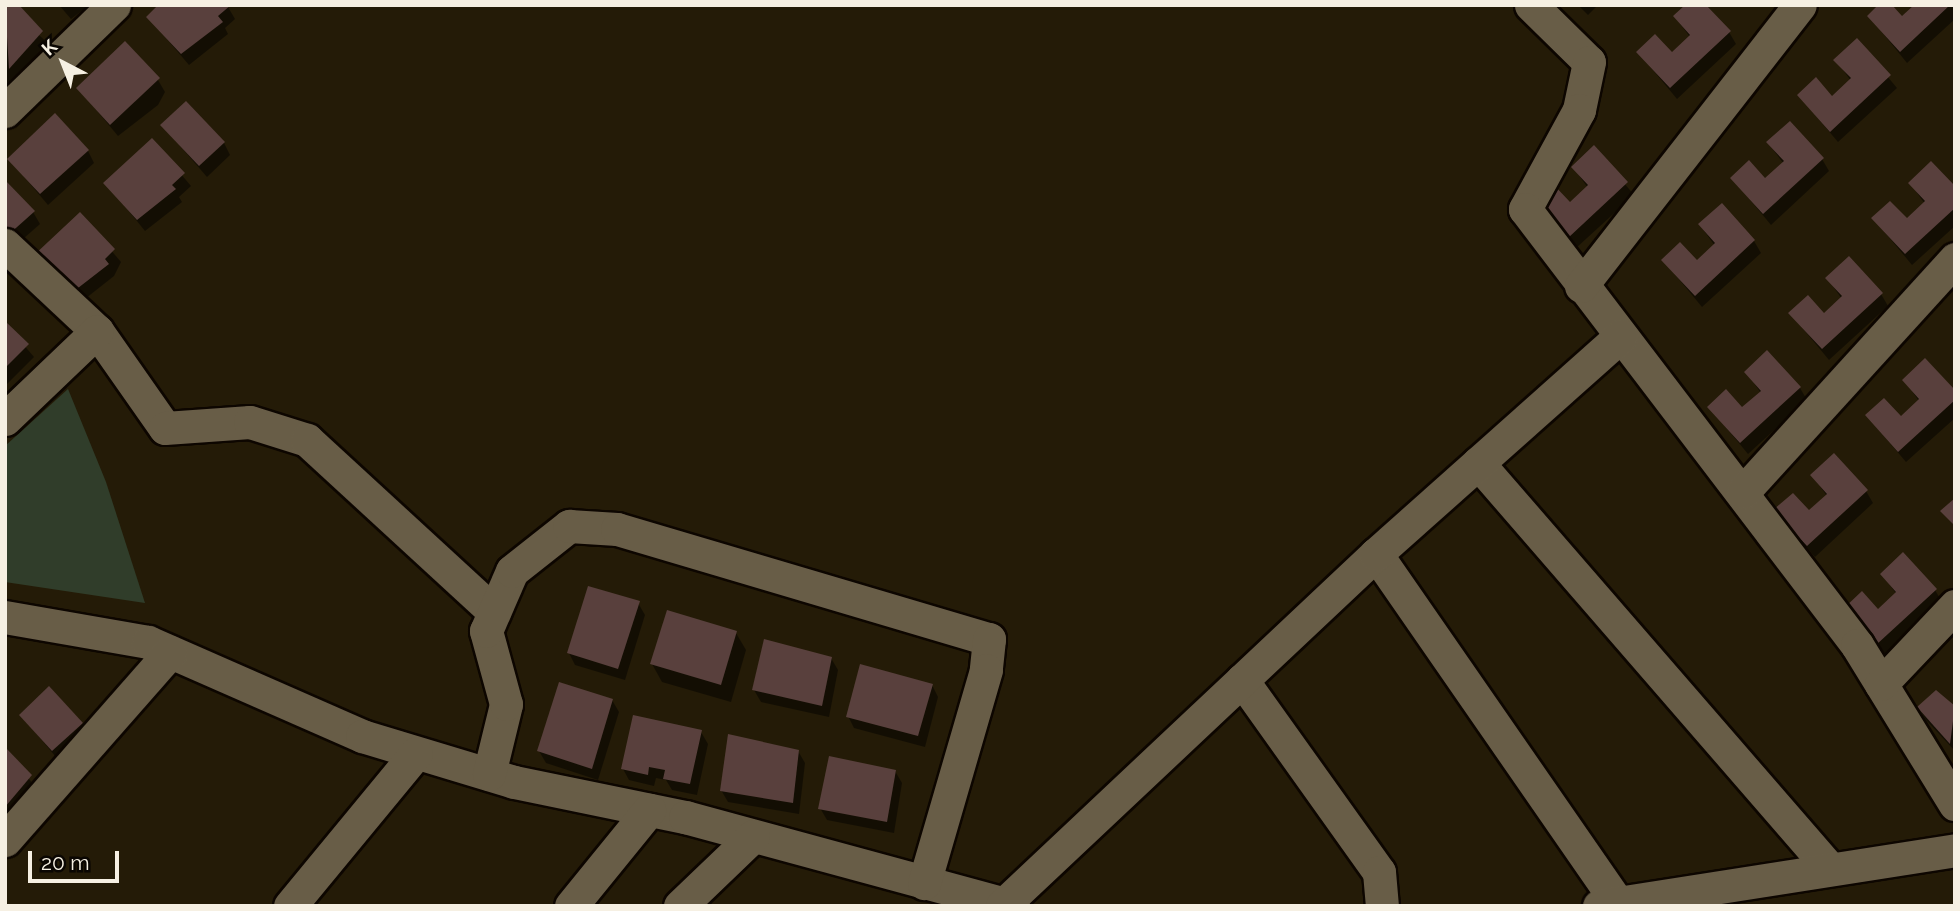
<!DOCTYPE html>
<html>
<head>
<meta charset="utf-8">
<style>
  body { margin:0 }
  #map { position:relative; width:1960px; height:911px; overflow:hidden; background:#241b07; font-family:Raleway,sans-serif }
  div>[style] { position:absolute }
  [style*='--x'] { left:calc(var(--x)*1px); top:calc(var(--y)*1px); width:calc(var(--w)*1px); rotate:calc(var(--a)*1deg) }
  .green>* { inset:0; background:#303d2a }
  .shadow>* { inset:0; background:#0007 }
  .building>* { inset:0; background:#59403d }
  .roads { filter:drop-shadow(2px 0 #0d0600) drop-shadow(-2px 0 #0d0600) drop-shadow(0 2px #0d0600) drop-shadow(0 -2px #0d0600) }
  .minor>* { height:33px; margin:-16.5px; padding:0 16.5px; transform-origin:16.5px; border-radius:16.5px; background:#685d47 }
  span { translate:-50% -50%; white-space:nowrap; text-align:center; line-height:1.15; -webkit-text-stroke:5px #0a0602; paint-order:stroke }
  .frame { position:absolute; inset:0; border:7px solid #f6f0e3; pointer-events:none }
  .north { position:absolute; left:28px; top:28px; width:70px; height:70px; -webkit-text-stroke:5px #0a0602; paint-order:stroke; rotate:318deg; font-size:19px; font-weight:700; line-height:28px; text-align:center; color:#f6f0e3 }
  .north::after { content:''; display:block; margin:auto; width:24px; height:32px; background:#f6f0e3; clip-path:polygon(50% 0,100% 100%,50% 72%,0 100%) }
  .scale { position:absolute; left:28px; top:851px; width:91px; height:32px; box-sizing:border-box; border:4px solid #f6f0e3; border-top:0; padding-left:9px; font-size:21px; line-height:24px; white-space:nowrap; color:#f6f0e3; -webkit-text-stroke:5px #0a0602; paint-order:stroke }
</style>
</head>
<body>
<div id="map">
  <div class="green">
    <div style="clip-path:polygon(68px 389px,106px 482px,145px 603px,5px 582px,5px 446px)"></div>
  </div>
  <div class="shadow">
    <div style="clip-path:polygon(5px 5px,49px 44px,5px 85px)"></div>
    <div style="clip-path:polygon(59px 5px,89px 5px,71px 19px)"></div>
    <div style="clip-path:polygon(1578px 5px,1598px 5px,1588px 15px)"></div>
    <div style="clip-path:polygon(1917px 5px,1955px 5px,1955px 19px,1907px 63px,1869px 16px,1902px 19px)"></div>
    <div style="clip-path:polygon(228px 7px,235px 19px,225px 28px,228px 34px,189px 65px,148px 17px)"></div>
    <div style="clip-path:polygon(1675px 17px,1729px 32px,1736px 44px,1677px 99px,1638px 52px,1672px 54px,1690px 37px)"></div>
    <div style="clip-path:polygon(1857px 40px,1897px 88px,1838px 142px,1799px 96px,1832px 98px,1851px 81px,1836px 60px)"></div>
    <div style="clip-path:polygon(158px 80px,165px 92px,158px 105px,118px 136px,78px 88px)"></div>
    <div style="clip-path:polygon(162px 125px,224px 143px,230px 155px,207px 177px)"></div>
    <div style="clip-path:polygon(152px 140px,191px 186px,179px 197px,182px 202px,145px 231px,106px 183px)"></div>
    <div style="clip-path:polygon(1768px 143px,1822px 159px,1829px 171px,1771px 225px,1732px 178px,1765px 180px,1784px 164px)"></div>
    <div style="clip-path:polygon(1594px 147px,1634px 195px,1575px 249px,1543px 214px,1570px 205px,1588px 188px,1573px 167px)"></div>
    <div style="clip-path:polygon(88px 151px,94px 163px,48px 205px,9px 159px)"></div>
    <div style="clip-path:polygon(1910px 183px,1955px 189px,1955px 226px,1912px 265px,1873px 218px,1907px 221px,1925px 204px)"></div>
    <div style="clip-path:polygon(33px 212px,40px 224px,15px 246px,5px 237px)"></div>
    <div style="clip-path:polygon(80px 214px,121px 262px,114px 276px,76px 306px,34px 258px)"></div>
    <div style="clip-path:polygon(1700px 225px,1754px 241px,1761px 253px,1702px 307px,1663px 260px,1697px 262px,1715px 246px)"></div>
    <div style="clip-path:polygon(1827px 278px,1881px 294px,1888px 306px,1829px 360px,1790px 313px,1824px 316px,1842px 299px)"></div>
    <div style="clip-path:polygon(5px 323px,34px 357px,5px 386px)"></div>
    <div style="clip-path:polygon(1746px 372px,1800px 388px,1807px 400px,1748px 454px,1709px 407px,1742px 410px,1761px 393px)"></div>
    <div style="clip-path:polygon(1904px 380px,1955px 393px,1955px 418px,1906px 462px,1867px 416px,1901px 418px,1919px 401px)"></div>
    <div style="clip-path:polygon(1812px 475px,1866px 491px,1873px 503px,1815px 557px,1775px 511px,1809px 513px,1827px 496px)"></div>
    <div style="clip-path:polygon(1882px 574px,1935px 590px,1942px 602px,1884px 656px,1852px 621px,1878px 611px,1897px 595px)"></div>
    <div style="clip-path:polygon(638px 603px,645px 615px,625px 680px,575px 665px,569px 653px)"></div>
    <div style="clip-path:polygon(736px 633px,746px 650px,731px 702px,662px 682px,652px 664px)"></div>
    <div style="clip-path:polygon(831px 658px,838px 670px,829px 717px,761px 702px,754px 690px)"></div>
    <div style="clip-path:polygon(932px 685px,938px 697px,925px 747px,854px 728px,848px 716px)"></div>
    <div style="clip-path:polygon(612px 700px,619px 712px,598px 780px,546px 763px,539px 751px)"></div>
    <div style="clip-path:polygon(1919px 708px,1955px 708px,1955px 751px,1926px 720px)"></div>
    <div style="clip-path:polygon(21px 715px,81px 724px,88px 735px,60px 762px)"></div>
    <div style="clip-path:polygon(701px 732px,708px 744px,697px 795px,672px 790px,666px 780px,656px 778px,654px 786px,629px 780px,623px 769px)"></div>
    <div style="clip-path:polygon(5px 749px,37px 789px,5px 821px)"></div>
    <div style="clip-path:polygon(798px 751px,805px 763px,799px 814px,728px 802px,721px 790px)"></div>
    <div style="clip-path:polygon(895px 771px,902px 783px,894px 833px,827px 820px,820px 808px)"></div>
  </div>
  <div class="building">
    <div style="clip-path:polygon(5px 5px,19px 5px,43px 31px,9px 69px)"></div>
    <div style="clip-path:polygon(158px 5px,231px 5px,218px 16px,223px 22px,181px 54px,146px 17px)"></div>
    <div style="clip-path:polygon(1685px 5px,1706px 5px,1731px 31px,1670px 88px,1636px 52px,1655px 34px,1672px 52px,1690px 35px,1673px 16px)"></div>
    <div style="clip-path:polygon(1878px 5px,1892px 5px,1902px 16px,1914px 5px,1950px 5px,1900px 52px,1867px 16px)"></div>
    <div style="clip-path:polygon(1857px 38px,1891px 75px,1830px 132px,1797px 95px,1816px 77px,1832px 96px,1851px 78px,1833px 60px)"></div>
    <div style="clip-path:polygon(125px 41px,160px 78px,110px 125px,76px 88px)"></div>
    <div style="clip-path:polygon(186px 101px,225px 142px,199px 166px,160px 125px)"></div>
    <div style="clip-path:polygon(55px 113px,89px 150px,40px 194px,7px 159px)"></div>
    <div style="clip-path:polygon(1790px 121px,1824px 158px,1763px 214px,1730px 178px,1749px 160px,1765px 178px,1784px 161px,1766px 142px)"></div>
    <div style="clip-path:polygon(152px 138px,185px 173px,172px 185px,176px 189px,137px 220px,103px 183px)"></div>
    <div style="clip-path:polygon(1594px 145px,1628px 182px,1568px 238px,1534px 202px,1553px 184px,1570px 202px,1588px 185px,1571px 167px)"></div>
    <div style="clip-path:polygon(1931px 161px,1955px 186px,1955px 208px,1905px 254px,1871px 218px,1890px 201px,1907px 218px,1925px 201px,1908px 183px)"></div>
    <div style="clip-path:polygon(5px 180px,35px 211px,7px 236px,5px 234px)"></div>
    <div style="clip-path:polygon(1722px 203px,1755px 240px,1695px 296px,1661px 260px,1680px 242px,1697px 260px,1715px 243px,1698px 224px)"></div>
    <div style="clip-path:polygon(80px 212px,115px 249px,105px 259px,109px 264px,69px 295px,32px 257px)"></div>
    <div style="clip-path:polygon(1849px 256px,1883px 293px,1822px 349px,1788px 313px,1808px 295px,1824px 313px,1842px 296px,1825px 278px)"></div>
    <div style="clip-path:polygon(5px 321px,29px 344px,5px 368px)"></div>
    <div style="clip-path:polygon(1767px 350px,1801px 387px,1740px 443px,1707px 407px,1726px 389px,1742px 407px,1761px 391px,1744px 372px)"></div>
    <div style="clip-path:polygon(1925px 358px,1955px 390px,1955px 400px,1898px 452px,1865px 415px,1884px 398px,1901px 416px,1919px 399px,1902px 380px)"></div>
    <div style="clip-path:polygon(1834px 453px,1868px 490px,1807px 546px,1773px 510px,1793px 493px,1809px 510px,1827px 494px,1810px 475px)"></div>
    <div style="clip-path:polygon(1955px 498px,1955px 526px,1940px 511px)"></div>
    <div style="clip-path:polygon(1903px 552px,1937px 589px,1876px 645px,1843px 609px,1862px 591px,1878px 609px,1896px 592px,1880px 574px)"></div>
    <div style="clip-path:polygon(588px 586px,640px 601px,618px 669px,567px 653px)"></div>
    <div style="clip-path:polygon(667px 610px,737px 631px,721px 685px,650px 664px)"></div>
    <div style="clip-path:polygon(764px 639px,832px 657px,822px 706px,752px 690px)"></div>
    <div style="clip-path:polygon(860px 664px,933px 684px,918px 736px,846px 717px)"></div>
    <div style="clip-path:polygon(559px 682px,613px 699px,592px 769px,537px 751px)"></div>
    <div style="clip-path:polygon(49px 686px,83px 723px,52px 751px,19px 715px)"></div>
    <div style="clip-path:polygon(1936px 690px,1955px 706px,1950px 744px,1917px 707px)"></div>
    <div style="clip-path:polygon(633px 715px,702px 730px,690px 784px,663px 779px,665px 770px,649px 767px,648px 775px,621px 769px)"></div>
    <div style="clip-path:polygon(728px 734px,799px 750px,793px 803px,720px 791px)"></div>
    <div style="clip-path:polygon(5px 747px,32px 775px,5px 807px)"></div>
    <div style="clip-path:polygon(829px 756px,896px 770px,887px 822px,818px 809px)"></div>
  </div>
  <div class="roads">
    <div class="minor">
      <div style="--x:1531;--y:5;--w:81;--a:44.5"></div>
      <div style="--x:1589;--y:62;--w:49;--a:101.8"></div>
      <div style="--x:1579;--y:110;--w:113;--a:118.6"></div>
      <div style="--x:1525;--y:209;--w:548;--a:52.71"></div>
      <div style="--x:1857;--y:645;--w:187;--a:58.4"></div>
      <div style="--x:5;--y:111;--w:152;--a:-44.2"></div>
      <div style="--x:5;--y:245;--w:126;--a:43.1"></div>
      <div style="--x:97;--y:331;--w:118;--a:55"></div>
      <div style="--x:165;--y:428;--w:85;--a:-4"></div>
      <div style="--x:250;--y:422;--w:60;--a:17.5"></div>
      <div style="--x:307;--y:440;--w:254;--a:42.6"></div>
      <div style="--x:1581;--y:286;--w:356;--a:-52.1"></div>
      <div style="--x:5;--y:419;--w:127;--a:-43.7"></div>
      <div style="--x:1478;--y:463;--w:537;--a:49.07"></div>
      <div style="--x:1743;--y:492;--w:315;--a:-47.7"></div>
      <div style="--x:1376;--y:554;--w:425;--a:55.3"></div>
      <div style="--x:5;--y:617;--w:145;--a:9.9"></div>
      <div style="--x:148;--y:642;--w:234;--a:23.7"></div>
      <div style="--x:362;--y:736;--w:159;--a:16.8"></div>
      <div style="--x:514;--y:782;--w:175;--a:11.6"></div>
      <div style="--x:685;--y:817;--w:340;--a:15.2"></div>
      <div style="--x:1242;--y:680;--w:236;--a:54.5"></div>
      <div style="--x:1379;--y:872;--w:34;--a:85"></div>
      <div style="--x:1881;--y:684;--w:108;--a:-46.5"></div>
      <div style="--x:489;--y:774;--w:72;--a:-76.3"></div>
      <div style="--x:506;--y:704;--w:76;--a:-105.3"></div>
      <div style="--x:486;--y:631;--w:65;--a:-66.6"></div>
      <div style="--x:512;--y:571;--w:73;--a:-38.3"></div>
      <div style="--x:569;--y:526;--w:48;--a:3.6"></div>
      <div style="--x:617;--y:529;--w:388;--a:16.5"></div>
      <div style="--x:989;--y:639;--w:31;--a:96"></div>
      <div style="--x:986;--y:670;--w:222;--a:106.2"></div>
      <div style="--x:5;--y:840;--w:250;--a:-48.7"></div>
      <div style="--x:290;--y:906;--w:198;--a:-50.5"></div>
      <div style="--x:571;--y:906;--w:124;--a:-50.9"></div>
      <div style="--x:680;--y:906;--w:101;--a:-43.8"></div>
      <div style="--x:1002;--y:906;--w:514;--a:-43.26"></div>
      <div style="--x:1376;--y:554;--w:328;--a:-41.7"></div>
      <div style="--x:1599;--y:906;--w:360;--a:-8.9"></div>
    </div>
  </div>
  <div class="frame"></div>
  <div class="north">K</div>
  <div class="scale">20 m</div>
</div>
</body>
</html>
